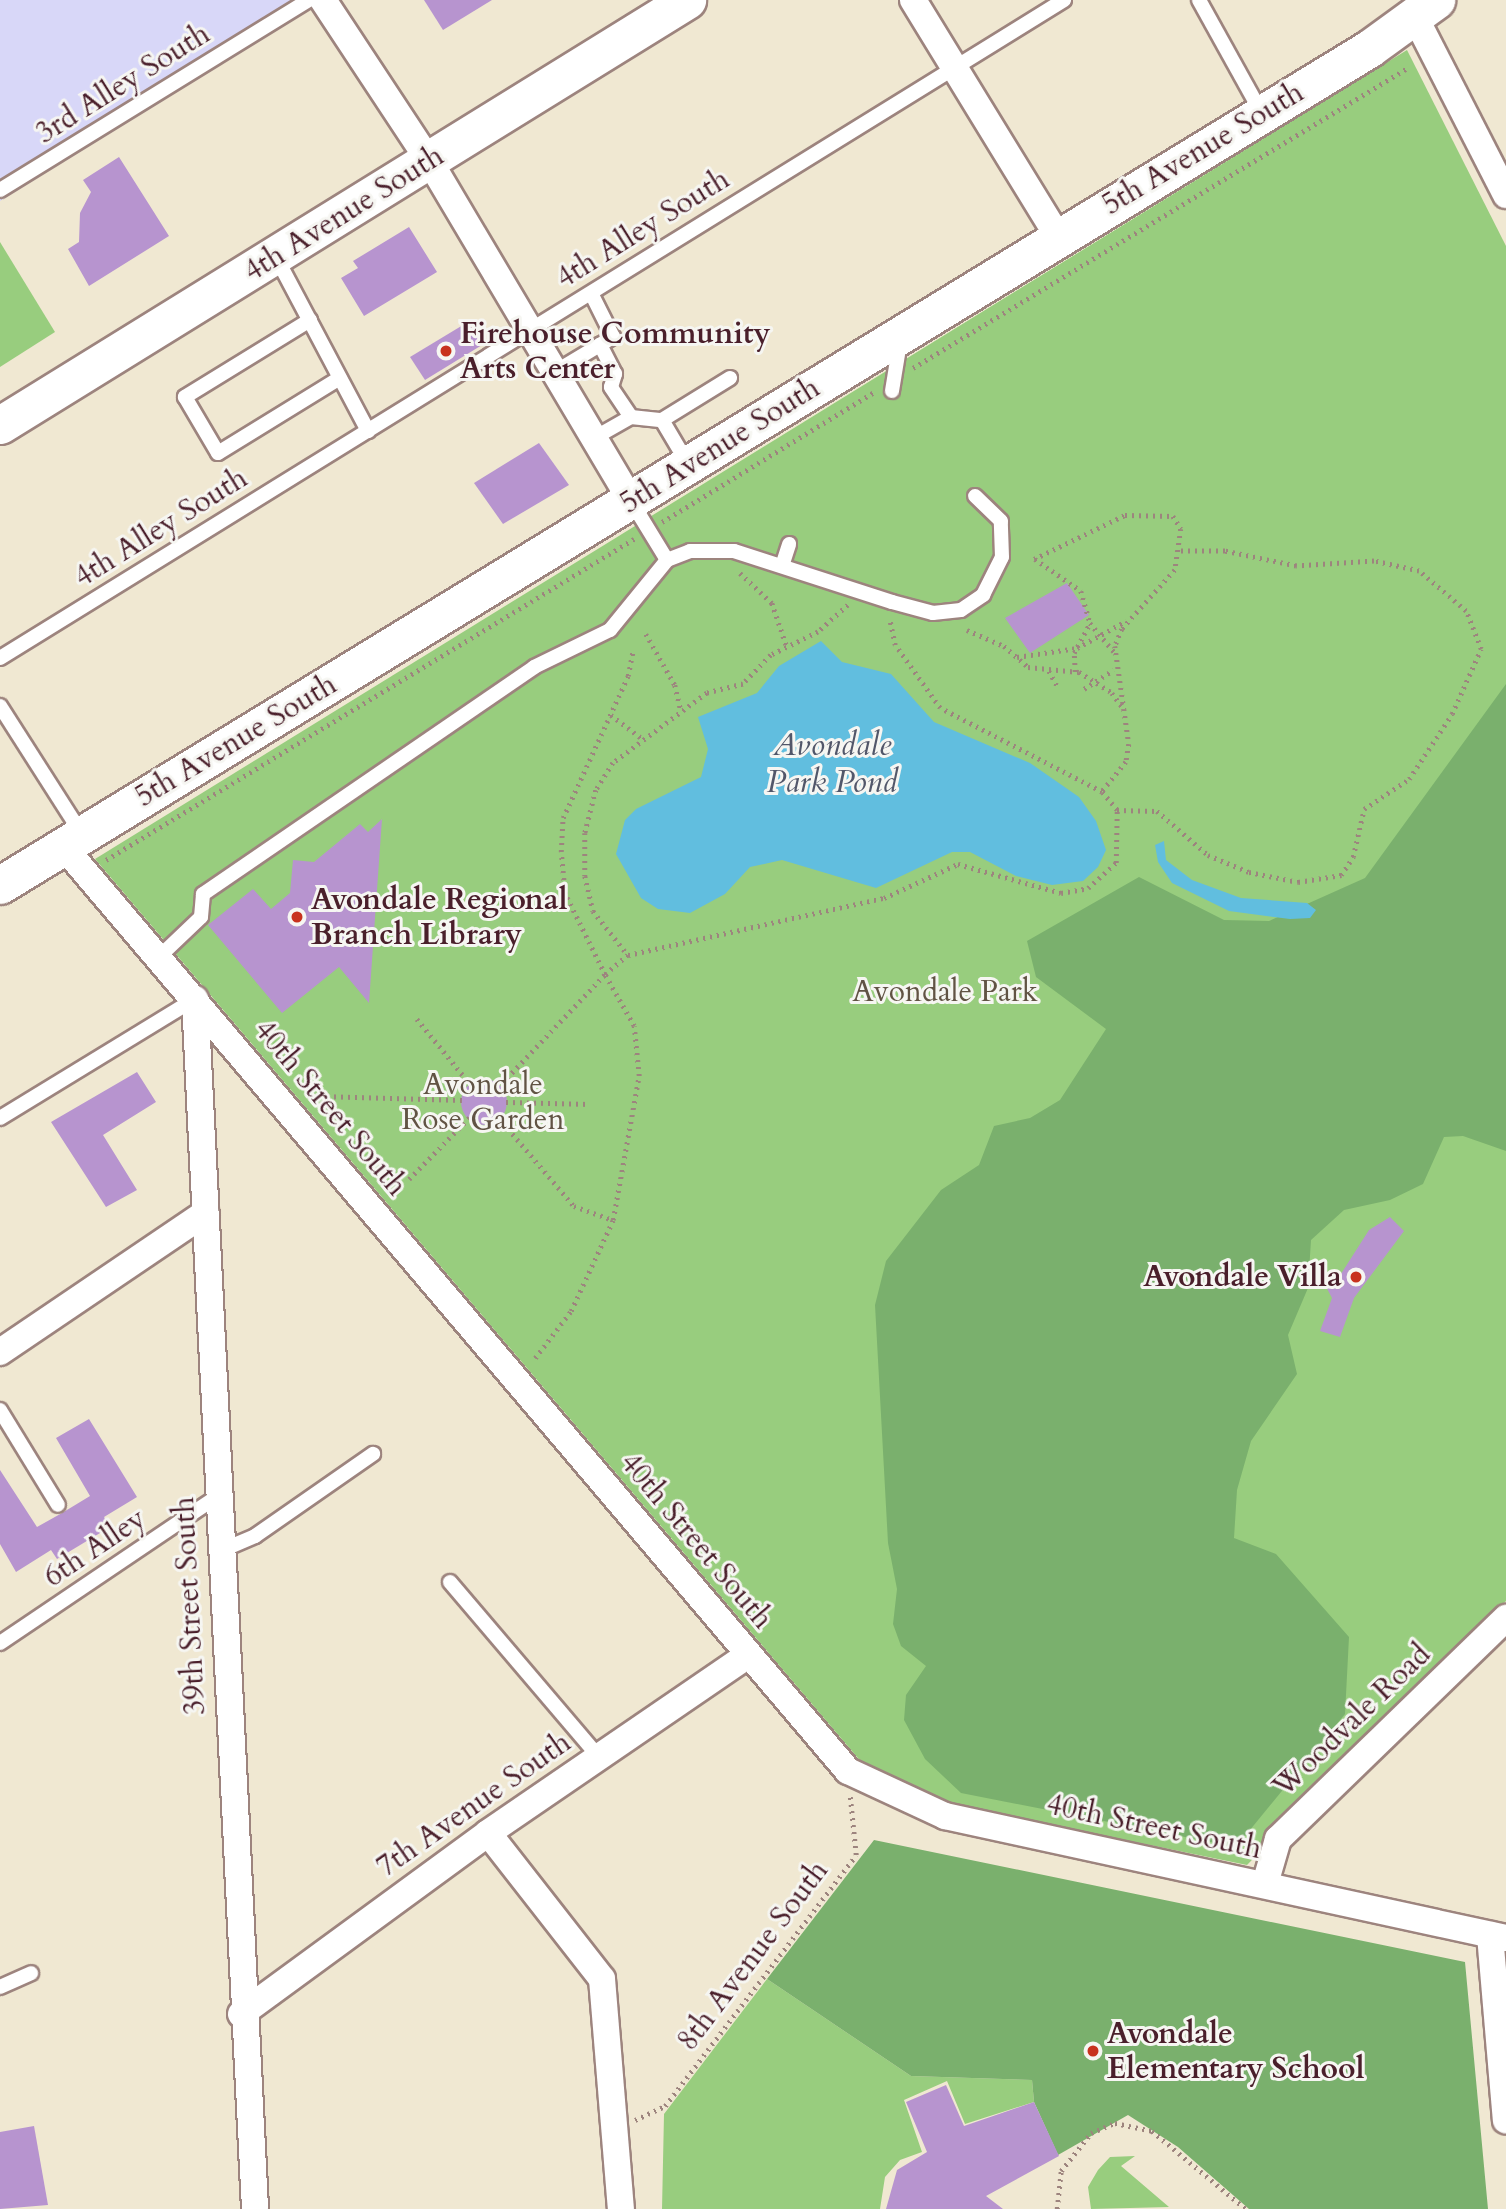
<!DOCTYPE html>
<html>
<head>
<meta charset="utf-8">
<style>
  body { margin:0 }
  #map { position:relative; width:1506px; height:2209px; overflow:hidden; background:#f0e8d2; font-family:Cardo,serif }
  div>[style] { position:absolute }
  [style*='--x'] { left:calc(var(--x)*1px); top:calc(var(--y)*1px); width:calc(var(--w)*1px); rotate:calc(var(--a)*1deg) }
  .built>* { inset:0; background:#d8d7f8 }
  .green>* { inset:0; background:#98cd7e }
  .forest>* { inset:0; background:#7ab06d }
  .water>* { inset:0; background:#61bedf }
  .building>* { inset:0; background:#b794cf }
  .round { border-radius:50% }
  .path>* { height:4.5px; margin-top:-2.25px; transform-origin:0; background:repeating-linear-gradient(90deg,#9d847e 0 2px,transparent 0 7px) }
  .roads { filter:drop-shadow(2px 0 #9d847e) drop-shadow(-2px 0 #9d847e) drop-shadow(0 2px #9d847e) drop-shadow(0 -2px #9d847e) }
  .lane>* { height:14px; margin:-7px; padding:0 7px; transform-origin:7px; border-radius:7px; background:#fff }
  .street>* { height:26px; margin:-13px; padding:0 13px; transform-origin:13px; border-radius:13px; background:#fff }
  .secondary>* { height:37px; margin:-18.5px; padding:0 18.5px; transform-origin:18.5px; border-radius:18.5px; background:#fff }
  .dots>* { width:19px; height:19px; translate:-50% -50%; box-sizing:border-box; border:4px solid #f6f6f2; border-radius:50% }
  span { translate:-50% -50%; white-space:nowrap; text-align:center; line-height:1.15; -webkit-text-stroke:6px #f6f6f2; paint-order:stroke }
  .street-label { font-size:30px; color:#4a1f2b }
  .poi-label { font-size:30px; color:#4a1f2b; font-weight:700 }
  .left { translate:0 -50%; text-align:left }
  .right { translate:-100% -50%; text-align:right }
  .park-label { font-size:30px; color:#615344 }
  .water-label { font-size:32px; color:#52576a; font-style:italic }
</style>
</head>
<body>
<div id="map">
  <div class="built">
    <div style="clip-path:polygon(0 0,326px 0,0 201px)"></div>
  </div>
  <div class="green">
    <div style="clip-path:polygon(1407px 50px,1506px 246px,1506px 1601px,1247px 1865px,941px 1802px,862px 1763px,95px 859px)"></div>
    <div style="clip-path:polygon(0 242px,55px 332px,0 367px)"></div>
    <div style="clip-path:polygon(767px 1979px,911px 2076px,1032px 2080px,1034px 2102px,965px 2124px,947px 2081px,904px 2100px,922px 2152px,900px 2160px,885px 2177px,880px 2209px,662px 2209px,664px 2114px)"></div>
    <div style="clip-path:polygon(1135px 2156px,1121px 2166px,1169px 2207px,1091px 2209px,1088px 2187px,1098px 2170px,1110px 2157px)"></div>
  </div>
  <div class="forest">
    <div style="clip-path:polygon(1506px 684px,1506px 1151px,1463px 1136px,1444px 1137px,1423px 1184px,1390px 1200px,1344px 1210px,1311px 1240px,1308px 1288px,1288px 1335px,1297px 1374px,1251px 1441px,1237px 1490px,1234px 1538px,1276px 1554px,1349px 1637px,1345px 1714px,1236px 1847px,961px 1793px,925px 1759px,904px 1720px,906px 1695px,926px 1666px,901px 1646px,893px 1624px,897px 1589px,888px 1543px,875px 1305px,886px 1261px,941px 1190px,979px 1165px,994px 1126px,1030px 1118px,1060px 1100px,1106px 1029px,1036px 977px,1027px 941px,1139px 877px,1224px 920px,1269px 921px,1365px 878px)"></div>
    <div style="clip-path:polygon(874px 1840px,1465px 1962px,1488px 2209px,1249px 2209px,1178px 2147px,1128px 2115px,1058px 2155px,1034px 2102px,1032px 2080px,911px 2076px,767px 1979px)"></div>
  </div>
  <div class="water">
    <div style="clip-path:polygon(821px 641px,842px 662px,891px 674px,934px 722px,1030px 763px,1079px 797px,1096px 821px,1106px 850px,1098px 867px,1083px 881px,1052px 885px,1016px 876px,970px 852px,952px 852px,876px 888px,782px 860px,750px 867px,725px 894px,690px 913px,658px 909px,641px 898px,616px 854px,625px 820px,636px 809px,701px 777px,708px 749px,698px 717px,757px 693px,779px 666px)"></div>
    <div style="clip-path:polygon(1164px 841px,1166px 860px,1192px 880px,1241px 898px,1307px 903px,1316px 910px,1310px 918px,1290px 919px,1229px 911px,1172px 883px,1158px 862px,1155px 845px)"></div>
  </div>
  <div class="building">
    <div style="clip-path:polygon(424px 0,492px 0,443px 30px)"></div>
    <div style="clip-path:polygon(119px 157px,169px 236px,89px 286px,68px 249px,79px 242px,80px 213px,91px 192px,83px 180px)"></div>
    <div style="clip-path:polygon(409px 227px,437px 272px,364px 316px,341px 278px,358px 268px,353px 261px)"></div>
    <div style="clip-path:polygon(468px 322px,482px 345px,425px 380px,410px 357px)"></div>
    <div style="clip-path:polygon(539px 443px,569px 485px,503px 524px,474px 483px)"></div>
    <div style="clip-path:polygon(1067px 583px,1089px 615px,1030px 653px,1005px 618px)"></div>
    <div style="clip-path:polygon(382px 819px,369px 1003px,339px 967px,282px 1013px,208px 925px,253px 889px,271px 909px,290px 893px,293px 860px,314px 862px,360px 824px,368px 832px)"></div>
    <div style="clip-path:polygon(137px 1072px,156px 1102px,103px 1135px,137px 1190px,106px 1207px,51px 1122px)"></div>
    <div class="round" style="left:461px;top:1079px;width:46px;height:46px"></div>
    <div style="clip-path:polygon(1390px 1217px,1404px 1231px,1354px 1298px,1340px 1337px,1320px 1331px,1332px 1298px,1323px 1281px,1339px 1277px,1369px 1230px)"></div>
    <div style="clip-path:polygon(89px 1419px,137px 1497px,104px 1517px,110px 1527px,57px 1559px,51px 1550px,16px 1572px,0 1544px,0 1470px,37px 1527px,62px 1513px,90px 1496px,56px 1438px)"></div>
    <div style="clip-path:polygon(946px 2085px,964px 2126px,1034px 2102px,1059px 2156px,986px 2196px,1003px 2209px,886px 2209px,897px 2170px,927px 2152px,906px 2102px)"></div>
    <div style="clip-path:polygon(34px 2126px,48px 2205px,0 2209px,0 2132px)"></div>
  </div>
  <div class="path">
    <div style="--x:913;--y:368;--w:577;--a:-31.24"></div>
    <div style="--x:662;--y:522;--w:251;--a:-31.5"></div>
    <div style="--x:1034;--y:559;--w:101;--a:-25.8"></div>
    <div style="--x:1125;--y:515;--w:48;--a:1.2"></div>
    <div style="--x:1173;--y:516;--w:15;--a:58"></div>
    <div style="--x:1181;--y:529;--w:41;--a:98.3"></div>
    <div style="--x:1175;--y:570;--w:79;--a:131.9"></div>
    <div style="--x:1122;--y:629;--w:18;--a:112"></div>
    <div style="--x:1115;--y:646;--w:64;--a:81.9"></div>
    <div style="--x:1035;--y:559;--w:56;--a:34.8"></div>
    <div style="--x:1081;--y:591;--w:33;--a:74"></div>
    <div style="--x:1090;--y:623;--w:39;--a:50"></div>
    <div style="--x:740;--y:573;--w:44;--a:43.2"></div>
    <div style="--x:772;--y:603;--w:46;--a:71.2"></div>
    <div style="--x:848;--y:605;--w:40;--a:138"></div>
    <div style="--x:818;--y:632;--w:52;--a:153.9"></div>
    <div style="--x:771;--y:655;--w:40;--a:134"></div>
    <div style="--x:743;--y:684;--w:37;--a:166"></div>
    <div style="--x:707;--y:693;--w:117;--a:143.3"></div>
    <div style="--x:613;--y:763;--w:32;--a:122"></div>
    <div style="--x:596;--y:790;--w:44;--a:104.3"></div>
    <div style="--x:585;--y:833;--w:43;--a:90"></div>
    <div style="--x:585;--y:876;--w:36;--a:77"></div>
    <div style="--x:593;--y:911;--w:56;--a:51.5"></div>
    <div style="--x:628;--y:955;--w:262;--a:-12.6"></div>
    <div style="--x:884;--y:898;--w:81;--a:-24.7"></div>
    <div style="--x:958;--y:864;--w:107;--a:15.7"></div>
    <div style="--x:1061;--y:893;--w:27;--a:-10"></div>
    <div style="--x:1088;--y:888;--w:38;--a:-42"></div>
    <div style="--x:1116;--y:863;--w:53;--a:-88.9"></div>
    <div style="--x:1117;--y:810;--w:23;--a:-130"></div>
    <div style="--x:1102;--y:792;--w:182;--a:-152.6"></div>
    <div style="--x:940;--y:708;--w:77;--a:-125.5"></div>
    <div style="--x:895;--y:645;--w:24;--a:-102"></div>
    <div style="--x:967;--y:630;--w:40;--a:23.4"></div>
    <div style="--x:1004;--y:646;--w:32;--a:41"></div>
    <div style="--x:1028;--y:667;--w:51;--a:5.6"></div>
    <div style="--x:1079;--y:672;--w:39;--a:32"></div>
    <div style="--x:1112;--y:693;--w:20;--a:53"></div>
    <div style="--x:1124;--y:709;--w:35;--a:82"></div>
    <div style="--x:1129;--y:744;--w:18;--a:99"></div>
    <div style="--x:1126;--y:762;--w:38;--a:129"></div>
    <div style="--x:646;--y:634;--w:59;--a:60.4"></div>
    <div style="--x:675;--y:685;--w:26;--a:77"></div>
    <div style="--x:1017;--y:657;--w:61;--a:-8.5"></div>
    <div style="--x:1077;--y:648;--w:56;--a:-28.9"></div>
    <div style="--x:1049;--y:671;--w:18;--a:61"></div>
    <div style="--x:1075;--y:672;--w:19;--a:-93"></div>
    <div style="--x:1074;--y:653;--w:34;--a:-62"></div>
    <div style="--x:1084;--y:689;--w:35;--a:-33"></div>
    <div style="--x:611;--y:715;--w:41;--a:37.1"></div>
    <div style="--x:1117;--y:810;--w:40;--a:1.4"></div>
    <div style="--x:1157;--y:811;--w:67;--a:40.8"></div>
    <div style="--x:1208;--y:855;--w:44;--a:22.5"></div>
    <div style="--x:1249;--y:872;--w:50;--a:11.5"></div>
    <div style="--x:1298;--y:882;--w:44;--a:-9.2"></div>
    <div style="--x:1341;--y:875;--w:22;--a:-56"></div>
    <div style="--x:1353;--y:857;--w:49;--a:-77.1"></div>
    <div style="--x:1364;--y:809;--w:54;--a:-33.7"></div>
    <div style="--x:1409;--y:779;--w:78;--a:-56.5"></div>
    <div style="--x:1452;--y:714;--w:71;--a:-66"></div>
    <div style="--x:1481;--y:649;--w:41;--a:-111.5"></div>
    <div style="--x:1466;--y:611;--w:62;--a:-139.6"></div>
    <div style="--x:1419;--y:571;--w:46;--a:-167.5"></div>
    <div style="--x:1374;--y:561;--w:78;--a:176.3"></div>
    <div style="--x:1296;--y:566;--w:73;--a:-168.1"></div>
    <div style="--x:1225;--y:551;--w:44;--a:180"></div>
    <div style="--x:106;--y:860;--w:618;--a:-31.3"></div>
    <div style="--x:628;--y:955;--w:30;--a:139"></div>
    <div style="--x:605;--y:975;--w:90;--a:-116.3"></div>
    <div style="--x:565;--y:894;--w:42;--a:-95.4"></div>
    <div style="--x:561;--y:852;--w:34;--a:-87"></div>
    <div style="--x:563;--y:818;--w:156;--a:-65.4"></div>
    <div style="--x:628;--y:676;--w:26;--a:-79"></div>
    <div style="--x:417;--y:1019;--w:85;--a:50.7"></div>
    <div style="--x:320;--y:1096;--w:142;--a:1.6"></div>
    <div style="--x:506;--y:1102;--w:84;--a:1.4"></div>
    <div style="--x:499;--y:1118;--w:116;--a:49.6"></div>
    <div style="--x:574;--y:1206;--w:41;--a:19.7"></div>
    <div style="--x:613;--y:1220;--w:146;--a:-79.8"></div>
    <div style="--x:639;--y:1076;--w:50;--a:-95.7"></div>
    <div style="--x:634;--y:1026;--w:59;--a:-119.6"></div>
    <div style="--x:605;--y:975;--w:153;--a:133.4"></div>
    <div style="--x:409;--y:1179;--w:86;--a:-45.5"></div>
    <div style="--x:535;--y:1358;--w:59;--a:-52.5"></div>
    <div style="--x:571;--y:1311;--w:100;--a:-65.2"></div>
    <div style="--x:635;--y:2120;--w:33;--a:-25"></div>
    <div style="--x:665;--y:2106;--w:315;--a:-52.7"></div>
    <div style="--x:856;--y:1855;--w:59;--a:-95.8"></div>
    <div style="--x:1057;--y:2209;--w:38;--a:-84"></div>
    <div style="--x:1061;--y:2171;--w:48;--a:-51.7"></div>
    <div style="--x:1091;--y:2133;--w:26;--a:-23"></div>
    <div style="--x:1115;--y:2123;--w:38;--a:12"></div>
    <div style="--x:1152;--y:2131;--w:122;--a:39.7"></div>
  </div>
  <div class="roads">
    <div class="lane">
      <div style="--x:1199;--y:0;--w:128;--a:61"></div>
      <div style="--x:0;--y:190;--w:363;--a:-31.6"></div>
      <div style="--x:276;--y:257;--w:197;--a:62.1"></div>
      <div style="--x:310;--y:320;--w:147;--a:148.4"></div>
      <div style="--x:185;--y:397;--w:65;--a:59.5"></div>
      <div style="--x:218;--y:453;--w:143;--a:-31.6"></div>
      <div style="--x:555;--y:372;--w:68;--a:-31.1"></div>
      <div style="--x:613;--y:337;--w:49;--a:-116.6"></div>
      <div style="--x:892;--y:391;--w:50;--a:-80.7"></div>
      <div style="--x:631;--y:417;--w:31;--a:6"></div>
      <div style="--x:594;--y:438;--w:43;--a:-29.6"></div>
      <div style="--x:631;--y:417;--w:36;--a:-124"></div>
      <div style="--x:611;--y:387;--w:14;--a:-73"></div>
      <div style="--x:615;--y:374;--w:33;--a:-117"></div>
      <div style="--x:688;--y:464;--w:51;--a:-120.6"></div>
      <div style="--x:662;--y:420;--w:80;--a:-31.7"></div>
      <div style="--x:631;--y:501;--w:69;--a:58.6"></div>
      <div style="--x:783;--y:563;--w:20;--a:-72"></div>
      <div style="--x:0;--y:658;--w:1251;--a:-31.73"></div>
      <div style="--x:0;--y:706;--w:152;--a:57.4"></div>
      <div style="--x:159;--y:957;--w:58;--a:-43.6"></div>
      <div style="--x:201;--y:917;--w:23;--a:-85"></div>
      <div style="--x:203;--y:894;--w:401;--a:-34.4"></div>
      <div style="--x:534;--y:667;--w:85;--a:-26"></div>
      <div style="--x:610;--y:630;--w:90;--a:-50.8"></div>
      <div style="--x:667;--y:560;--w:25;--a:-21"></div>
      <div style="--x:690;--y:551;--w:44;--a:0"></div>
      <div style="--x:734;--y:551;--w:166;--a:17.9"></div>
      <div style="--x:892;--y:602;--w:42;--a:15"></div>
      <div style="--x:933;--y:613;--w:28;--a:-6"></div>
      <div style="--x:961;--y:610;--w:27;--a:-34"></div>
      <div style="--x:983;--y:595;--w:42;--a:-63.4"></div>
      <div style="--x:1002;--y:557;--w:36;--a:-92"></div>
      <div style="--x:1001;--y:521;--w:36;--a:-136"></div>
      <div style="--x:0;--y:1118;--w:228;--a:-31.4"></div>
      <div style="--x:0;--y:1410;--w:111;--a:58.6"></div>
      <div style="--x:220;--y:1551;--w:38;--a:-23"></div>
      <div style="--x:255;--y:1536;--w:144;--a:-34.8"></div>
      <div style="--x:450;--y:1582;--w:230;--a:49.6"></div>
      <div style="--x:0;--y:1643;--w:263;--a:-34"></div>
      <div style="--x:0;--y:1987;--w:34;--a:-24"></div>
    </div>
    <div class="street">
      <div style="--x:323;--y:0;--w:194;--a:56.6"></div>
      <div style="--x:430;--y:162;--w:394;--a:59.3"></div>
      <div style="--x:913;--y:0;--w:278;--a:58.5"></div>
      <div style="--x:1415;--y:17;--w:200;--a:62.9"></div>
      <div style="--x:63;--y:846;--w:1213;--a:49.68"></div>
      <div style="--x:848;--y:1771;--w:107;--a:24.9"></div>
      <div style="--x:945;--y:1816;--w:574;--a:12.27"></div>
      <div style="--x:195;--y:999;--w:1211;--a:87.16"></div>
      <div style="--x:0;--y:1352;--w:248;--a:-34.1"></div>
      <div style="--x:488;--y:1833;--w:185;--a:52"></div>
      <div style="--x:602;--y:1979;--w:231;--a:85.3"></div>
      <div style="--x:1265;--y:1884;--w:47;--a:-73.9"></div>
      <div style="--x:1278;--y:1839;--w:318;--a:-44.1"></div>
      <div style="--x:1490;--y:1935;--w:186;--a:85.1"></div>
      <div style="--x:241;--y:2014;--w:306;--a:-36.2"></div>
      <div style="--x:488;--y:1833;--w:315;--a:-34.4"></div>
    </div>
    <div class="secondary">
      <div style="--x:0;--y:425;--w:808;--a:-31.74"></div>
      <div style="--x:0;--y:885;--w:1605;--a:-31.42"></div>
      <div style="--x:1370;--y:48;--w:82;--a:-36"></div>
    </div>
  </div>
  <div class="dots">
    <div style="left:446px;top:351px;background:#c8321e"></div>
    <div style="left:297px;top:917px;background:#c8321e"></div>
    <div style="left:1356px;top:1277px;background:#c8321e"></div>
    <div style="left:1093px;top:2051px;background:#c8321e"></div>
  </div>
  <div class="street-label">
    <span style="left:123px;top:84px;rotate:-32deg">3rd Alley South</span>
    <span style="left:1203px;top:149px;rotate:-31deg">5th Avenue South</span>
    <span style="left:344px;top:214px;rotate:-32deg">4th Avenue South</span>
    <span style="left:643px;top:229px;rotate:-32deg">4th Alley South</span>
    <span style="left:720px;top:446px;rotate:-32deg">5th Avenue South</span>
    <span style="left:161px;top:528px;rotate:-32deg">4th Alley South</span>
    <span style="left:236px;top:741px;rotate:-31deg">5th Avenue South</span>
    <span style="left:330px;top:1108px;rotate:50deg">40th Street South</span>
    <span style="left:696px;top:1541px;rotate:50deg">40th Street South</span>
    <span style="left:95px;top:1548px;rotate:-34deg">6th Alley</span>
    <span style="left:190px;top:1606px;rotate:-93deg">39th Street South</span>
    <span style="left:1352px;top:1721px;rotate:-44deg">Woodvale Road</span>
    <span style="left:474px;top:1805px;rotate:-35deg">7th Avenue South</span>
    <span style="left:1154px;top:1827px;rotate:12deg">40th Street South</span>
    <span style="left:753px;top:1956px;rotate:-53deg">8th Avenue South</span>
  </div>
  <div class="poi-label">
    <span class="left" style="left:460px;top:351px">Firehouse Community<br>Arts Center</span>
    <span class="left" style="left:311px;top:917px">Avondale Regional<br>Branch Library</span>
    <span class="right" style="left:1342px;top:1277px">Avondale Villa</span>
    <span class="left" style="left:1107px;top:2051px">Avondale<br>Elementary School</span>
  </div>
  <div class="park-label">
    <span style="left:945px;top:992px">Avondale Park</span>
    <span style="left:483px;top:1102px">Avondale<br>Rose Garden</span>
  </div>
  <div class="water-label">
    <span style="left:832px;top:764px">Avondale<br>Park Pond</span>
  </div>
</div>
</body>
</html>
